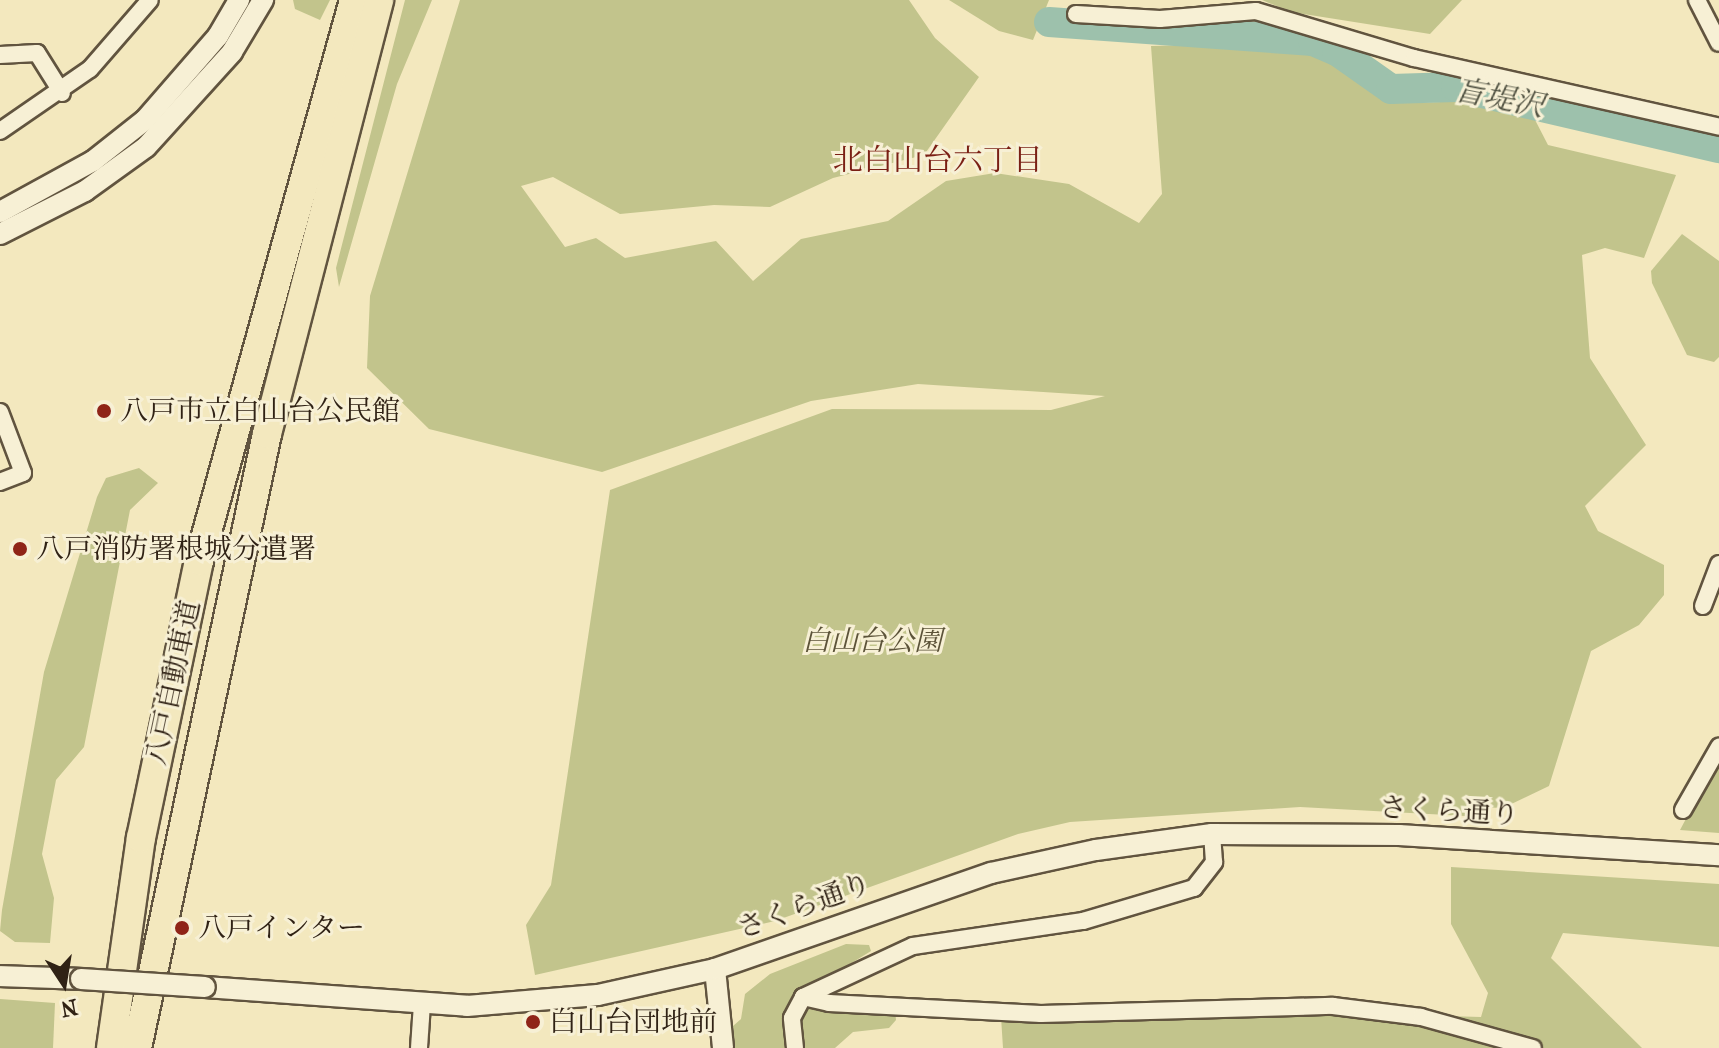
<!DOCTYPE html>
<html>
<head>
<meta charset="utf-8">
<style>
  body { margin:0 }
  #map { position:relative; width:1719px; height:1048px; overflow:hidden; background:#f3e8be; font-family:"IM FELL French Canon","Noto Serif JP",serif }
  div>[style] { position:absolute }
  [style*='--x'] { left:calc(var(--x)*1px); top:calc(var(--y)*1px); width:calc(var(--w)*1px); rotate:calc(var(--a)*1deg) }
  .green>* { inset:0; background:#c2c48c }
  .river>* { height:30px; margin:-15px; padding:0 15px; transform-origin:15px; border-radius:15px; background:#9dc1ac }
  .roads { filter:drop-shadow(2px 0 #61543f) drop-shadow(-2px 0 #61543f) drop-shadow(0 2px #61543f) drop-shadow(0 -2px #61543f) }
  .minor>* { height:16px; margin:-8px; padding:0 8px; transform-origin:8px; border-radius:8px; background:#f7f0d5 }
  .tertiary>* { height:20px; margin:-10px; padding:0 10px; transform-origin:10px; border-radius:10px; background:#f7f0d5 }
  .motorway>* { height:28px; margin:-14px; padding:0 14px; transform-origin:14px; border-radius:14px; background:#f3e8be }
  .bridges { filter:drop-shadow(2px 0 #61543f) drop-shadow(-2px 0 #61543f) drop-shadow(0 2px #61543f) drop-shadow(0 -2px #61543f) }
  .tertiary-bridge>* { height:20px; margin:-10px; padding:0 10px; transform-origin:10px; border-radius:10px; background:#f7f0d5 }
  .dots>* { width:22px; height:22px; translate:-50% -50%; box-sizing:border-box; border:4px solid #f7f0d5; border-radius:50% }
  span { translate:-50% -50%; white-space:nowrap; text-align:center; line-height:1.15; -webkit-text-stroke:6px #f7f0d5; paint-order:stroke }
  .poi-label { font-size:28px; color:#302215 }
  .left { translate:0 -50%; text-align:left }
  .park-label { font-size:28px; color:#5c5339; font-style:italic }
  .street-label { font-size:28px; color:#302215 }
  .water-label { font-size:30px; color:#515242; font-style:italic }
  .neighbourhood-label { font-size:30px; color:#7a1f14 }
  .north { position:absolute; left:24px; top:944px; width:80px; height:80px; -webkit-text-stroke:6px #f7f0d5; paint-order:stroke; rotate:168deg; font-size:22px; font-weight:700; line-height:32px; text-align:center; color:#302215 }
  .north::after { content:''; display:block; margin:auto; width:28px; height:36px; background:#302215; clip-path:polygon(50% 0,100% 100%,50% 72%,0 100%) }
</style>
</head>
<body>
<div id="map">
  <div class="green">
    <div style="clip-path:polygon(293px 0,330px 0,320px 20px,295px 9px)"></div>
    <div style="clip-path:polygon(405px 0,432px 0,397px 84px,339px 287px,336px 268px)"></div>
    <div style="clip-path:polygon(460px 0,909px 0,935px 38px,979px 77px,924px 155px,833px 178px,770px 207px,714px 205px,620px 214px,553px 177px,521px 186px,565px 247px,596px 238px,625px 258px,716px 241px,753px 281px,801px 239px,888px 221px,946px 181px,995px 173px,1069px 184px,1139px 223px,1162px 194px,1151px 46px,1228px 44px,1315px 53px,1378px 93px,1416px 103px,1466px 101px,1532px 114px,1548px 145px,1676px 175px,1644px 258px,1605px 248px,1582px 255px,1590px 358px,1646px 445px,1585px 506px,1598px 531px,1664px 565px,1664px 595px,1639px 625px,1591px 651px,1549px 786px,1503px 808px,1479px 807px,1484px 817px,1300px 807px,1070px 822px,1018px 834px,775px 921px,535px 975px,526px 925px,551px 885px,610px 490px,832px 409px,1051px 410px,1105px 396px,918px 384px,811px 401px,602px 472px,429px 429px,367px 368px,370px 296px)"></div>
    <div style="clip-path:polygon(949px 0,1049px 0,1033px 40px,999px 31px)"></div>
    <div style="clip-path:polygon(1262px 0,1462px 0,1430px 34px,1291px 12px)"></div>
    <div style="clip-path:polygon(1682px 234px,1719px 261px,1719px 357px,1714px 362px,1687px 355px,1652px 283px,1651px 271px)"></div>
    <div style="clip-path:polygon(139px 468px,158px 483px,130px 510px,84px 747px,56px 780px,42px 854px,54px 898px,50px 943px,15px 942px,0 931px,2px 910px,44px 672px,97px 497px,106px 478px)"></div>
    <div style="clip-path:polygon(1719px 762px,1719px 833px,1680px 830px,1713px 768px)"></div>
    <div style="clip-path:polygon(1451px 867px,1719px 884px,1719px 947px,1563px 933px,1551px 958px,1642px 1048px,1003px 1048px,1001px 1017px,1094px 1022px,1343px 1013px,1481px 1017px,1488px 993px,1451px 924px)"></div>
    <div style="clip-path:polygon(846px 944px,869px 945px,871px 951px,795px 998px,895px 1010px,896px 1020px,889px 1028px,853px 1032px,835px 1048px,735px 1048px,733px 1026px,741px 1019px,745px 994px,770px 974px)"></div>
    <div style="clip-path:polygon(0 999px,55px 1003px,53px 1048px,0 1048px)"></div>
  </div>
  <div class="river">
    <div style="--x:1049;--y:22;--w:265;--a:4.1"></div>
    <div style="--x:1313;--y:41;--w:26;--a:23"></div>
    <div style="--x:1337;--y:51;--w:66;--a:35.1"></div>
    <div style="--x:1391;--y:89;--w:65;--a:-1.8"></div>
    <div style="--x:1456;--y:87;--w:270;--a:13.1"></div>
  </div>
  <div class="roads">
    <div class="minor">
      <div style="--x:1697;--y:0;--w:48;--a:62.9"></div>
      <div style="--x:1076;--y:14;--w:84;--a:3.4"></div>
      <div style="--x:1160;--y:19;--w:96;--a:-4.8"></div>
      <div style="--x:1256;--y:11;--w:165;--a:16.6"></div>
      <div style="--x:1414;--y:58;--w:313;--a:12.7"></div>
      <div style="--x:0;--y:55;--w:37;--a:-3"></div>
      <div style="--x:37;--y:53;--w:47;--a:58"></div>
      <div style="--x:0;--y:131;--w:109;--a:-34.6"></div>
      <div style="--x:90;--y:69;--w:91;--a:-49"></div>
      <div style="--x:0;--y:412;--w:65;--a:69.3"></div>
      <div style="--x:23;--y:473;--w:25;--a:159"></div>
      <div style="--x:1703;--y:606;--w:45;--a:-69.1"></div>
      <div style="--x:1683;--y:810;--w:73;--a:-60.3"></div>
      <div style="--x:803;--y:997;--w:27;--a:13"></div>
      <div style="--x:829;--y:1003;--w:212;--a:3"></div>
      <div style="--x:1041;--y:1014;--w:292;--a:-1.6"></div>
      <div style="--x:1333;--y:1006;--w:89;--a:7.1"></div>
      <div style="--x:1421;--y:1017;--w:116;--a:15.5"></div>
      <div style="--x:419;--y:1048;--w:44;--a:-86.1"></div>
      <div style="--x:795;--y:1048;--w:30;--a:-96"></div>
      <div style="--x:792;--y:1018;--w:24;--a:-62"></div>
      <div style="--x:803;--y:997;--w:121;--a:-24.9"></div>
      <div style="--x:913;--y:946;--w:172;--a:-8.4"></div>
      <div style="--x:1083;--y:921;--w:116;--a:-16.6"></div>
      <div style="--x:1194;--y:888;--w:33;--a:-52"></div>
      <div style="--x:1214;--y:862;--w:28;--a:-94"></div>
    </div>
    <div class="tertiary">
      <div style="--x:0;--y:212;--w:106;--a:-28.7"></div>
      <div style="--x:93;--y:161;--w:66;--a:-38.3"></div>
      <div style="--x:145;--y:120;--w:111;--a:-49"></div>
      <div style="--x:218;--y:36;--w:42;--a:-59.7"></div>
      <div style="--x:0;--y:234;--w:95;--a:-26.8"></div>
      <div style="--x:85;--y:191;--w:75;--a:-35.8"></div>
      <div style="--x:146;--y:147;--w:128;--a:-47.8"></div>
      <div style="--x:232;--y:52;--w:61;--a:-59.2"></div>
      <div style="--x:715;--y:969;--w:79;--a:84.2"></div>
      <div style="--x:0;--y:976;--w:81;--a:2.1"></div>
      <div style="--x:205;--y:987;--w:263;--a:4.1"></div>
      <div style="--x:467;--y:1006;--w:131;--a:-4.8"></div>
      <div style="--x:598;--y:995;--w:120;--a:-12.5"></div>
      <div style="--x:715;--y:969;--w:292;--a:-19.2"></div>
      <div style="--x:991;--y:873;--w:107;--a:-12.4"></div>
      <div style="--x:1096;--y:850;--w:117;--a:-7.9"></div>
      <div style="--x:1212;--y:834;--w:187;--a:0.3"></div>
      <div style="--x:1399;--y:835;--w:321;--a:3.6"></div>
    </div>
    <div class="motorway">
      <div style="--x:111;--y:1048;--w:212;--a:-81.9"></div>
      <div style="--x:141;--y:838;--w:283;--a:-78.2"></div>
      <div style="--x:199;--y:561;--w:582;--a:-74.55"></div>
      <div style="--x:137;--y:1048;--w:628;--a:-78.05"></div>
      <div style="--x:267;--y:434;--w:448;--a:-75.5"></div>
    </div>
  </div>
  <div class="bridges">
    <div class="tertiary-bridge">
      <div style="--x:81;--y:979;--w:124;--a:3.7"></div>
    </div>
  </div>
  <div class="dots">
    <div style="left:104px;top:411px;background:#8f2418"></div>
    <div style="left:20px;top:549px;background:#8f2418"></div>
    <div style="left:182px;top:928px;background:#8f2418"></div>
    <div style="left:533px;top:1022px;background:#8f2418"></div>
  </div>
  <div class="poi-label">
    <span class="left" style="left:120px;top:411px">八戸市立白山台公民館</span>
    <span class="left" style="left:36px;top:549px">八戸消防署根城分遣署</span>
    <span class="left" style="left:198px;top:928px">八戸インター</span>
    <span class="left" style="left:549px;top:1022px">白山台団地前</span>
  </div>
  <div class="park-label">
    <span style="left:872px;top:641px">白山台公園</span>
  </div>
  <div class="street-label">
    <span style="left:173px;top:683px;rotate:-78deg">八戸自動車道</span>
    <span style="left:1449px;top:811px;rotate:3deg">さくら通り</span>
    <span style="left:804px;top:906px;rotate:-20deg">さくら通り</span>
  </div>
  <div class="water-label">
    <span style="left:1499px;top:99px;rotate:11deg">盲堤沢</span>
  </div>
  <div class="neighbourhood-label">
    <span style="left:938px;top:161px">北白山台六丁目</span>
  </div>
  <div class="north">N</div>
</div>
</body>
</html>
